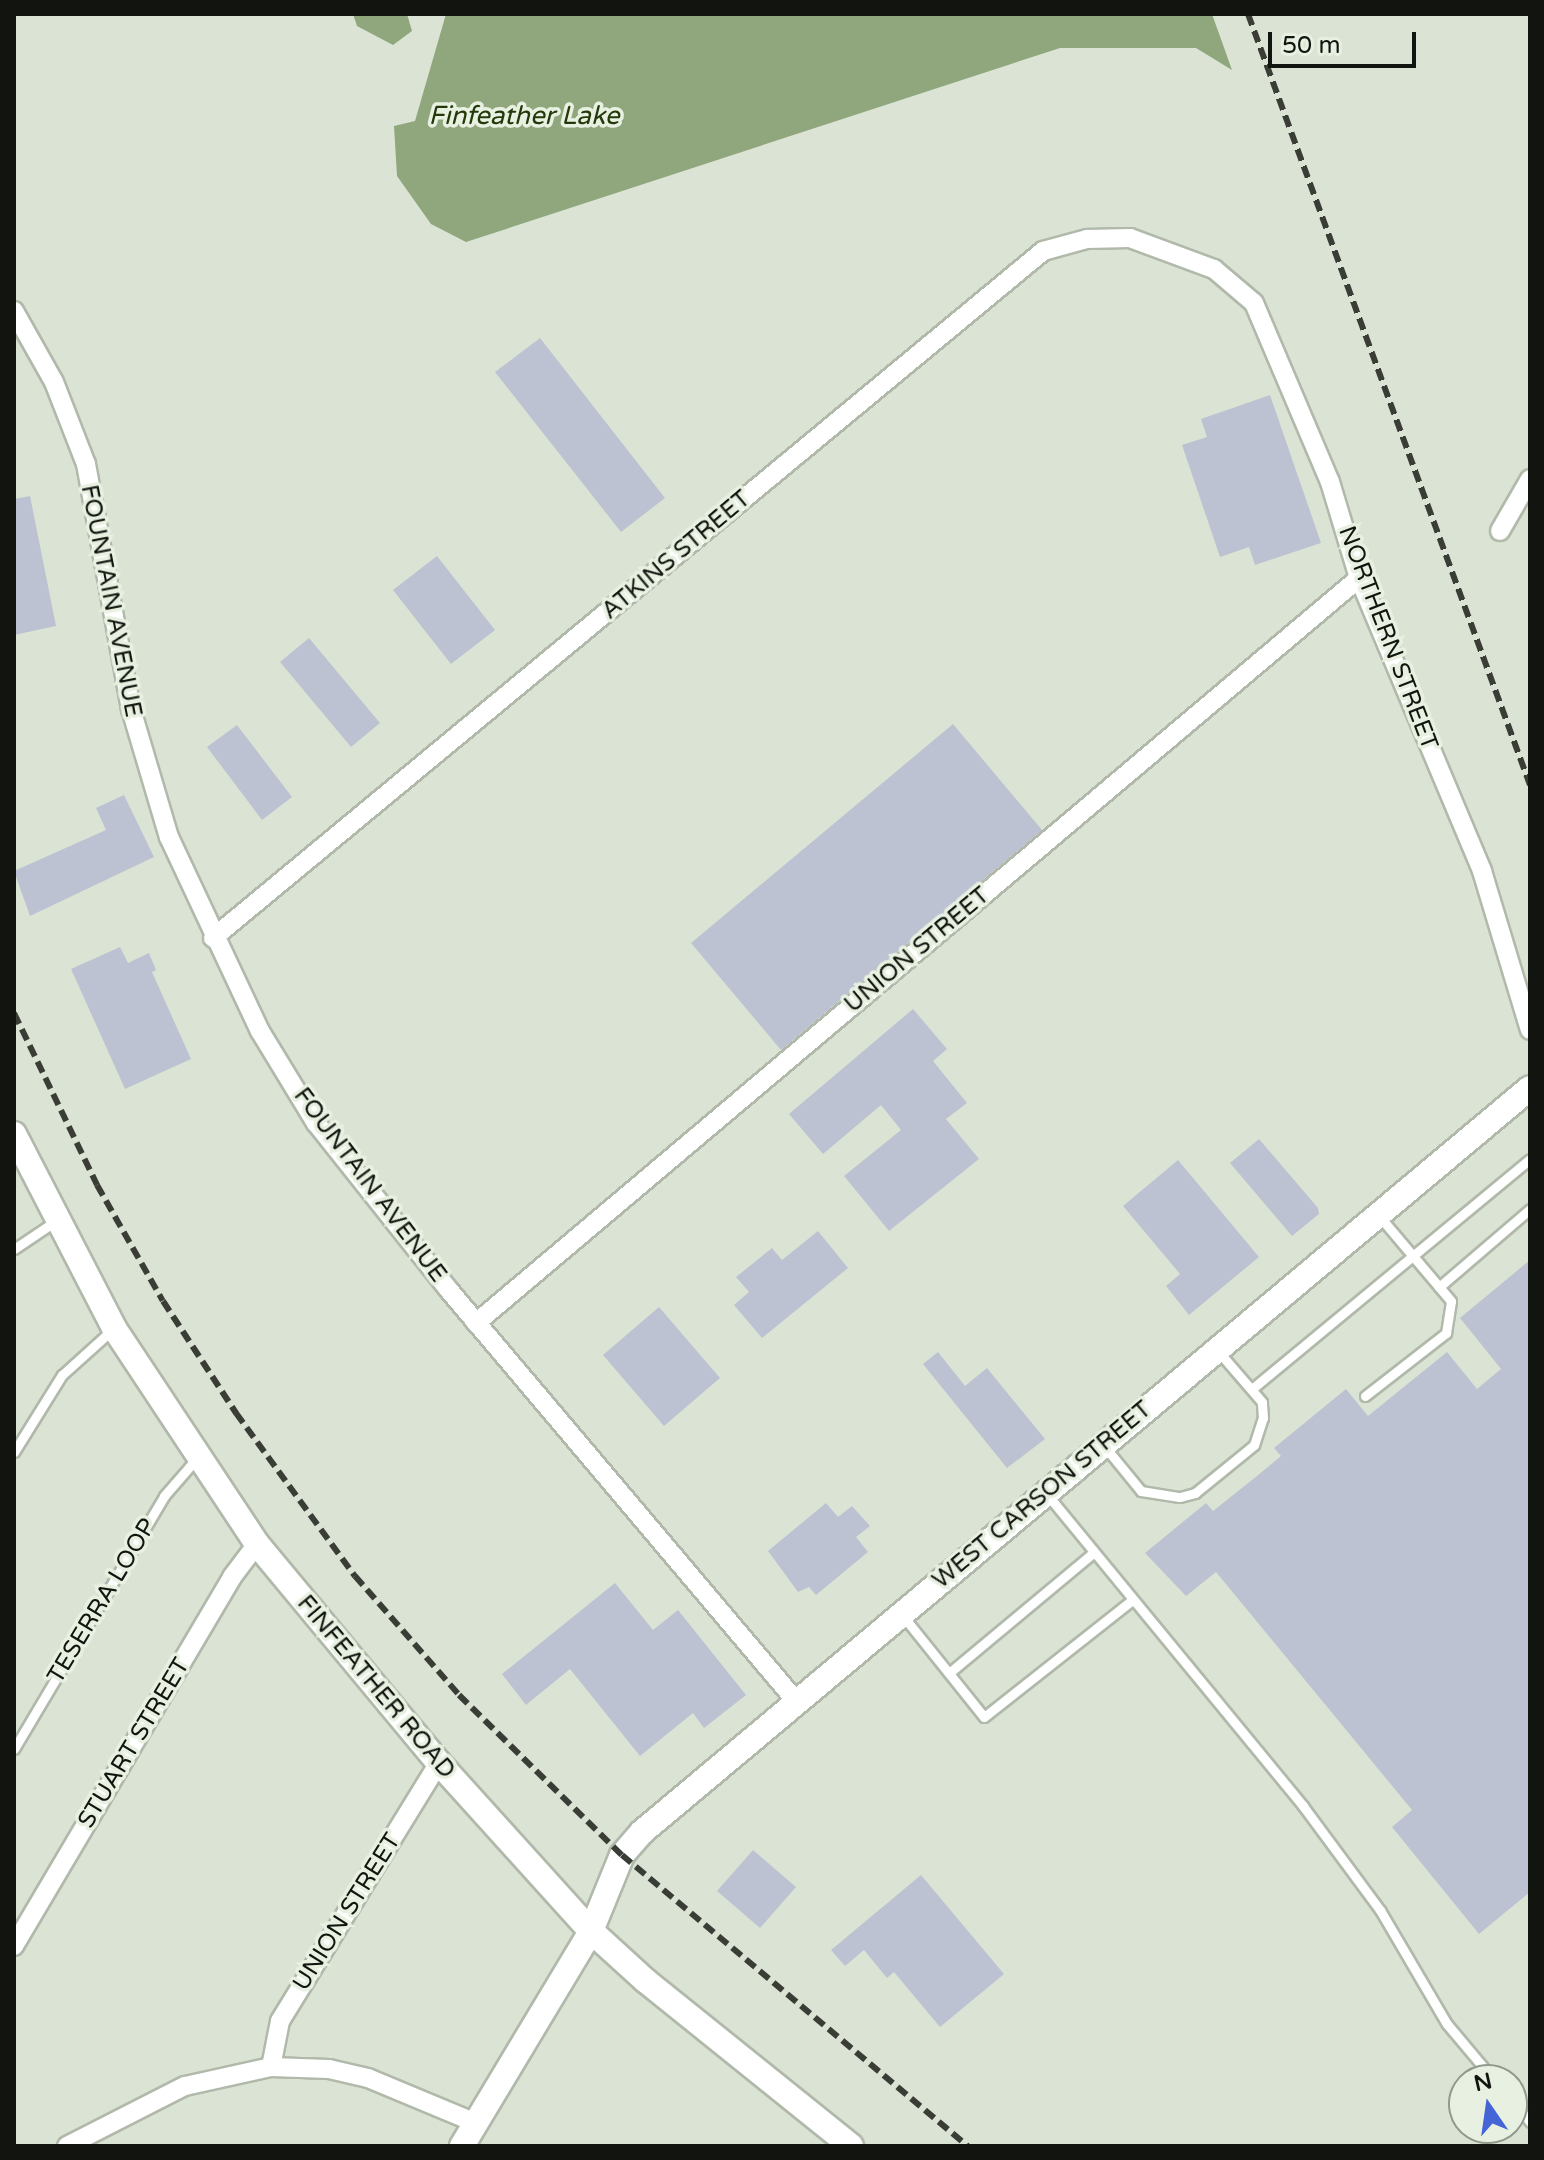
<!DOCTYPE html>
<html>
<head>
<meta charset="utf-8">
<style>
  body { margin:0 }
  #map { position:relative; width:1544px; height:2160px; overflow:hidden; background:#dbe4d4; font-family:"Varela Round",sans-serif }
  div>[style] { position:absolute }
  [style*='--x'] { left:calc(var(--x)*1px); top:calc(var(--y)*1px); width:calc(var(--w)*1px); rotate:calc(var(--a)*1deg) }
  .water>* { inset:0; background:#90a67d }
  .building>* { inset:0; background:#bcc2d2 }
  .roads { filter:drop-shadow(2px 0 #b0b9aa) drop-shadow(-2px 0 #b0b9aa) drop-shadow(0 2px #b0b9aa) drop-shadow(0 -2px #b0b9aa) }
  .lane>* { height:9px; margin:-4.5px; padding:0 4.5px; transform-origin:4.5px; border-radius:4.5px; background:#fff }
  .street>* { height:18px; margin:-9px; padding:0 9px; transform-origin:9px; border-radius:9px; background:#fff }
  .secondary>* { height:24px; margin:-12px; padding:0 12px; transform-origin:12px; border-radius:12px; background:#fff }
  .rail>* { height:6px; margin-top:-3px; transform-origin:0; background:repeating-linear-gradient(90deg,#393d36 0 12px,transparent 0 18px) }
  span { translate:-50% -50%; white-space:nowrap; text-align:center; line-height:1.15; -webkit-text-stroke:7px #e8f1e1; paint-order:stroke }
  .street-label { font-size:24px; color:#11140f }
  .water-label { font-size:26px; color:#24390a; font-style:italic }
  .frame { position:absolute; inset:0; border:16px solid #11140f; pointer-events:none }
  .north { position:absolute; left:1448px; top:2064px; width:80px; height:80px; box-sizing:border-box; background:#e8f1e1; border:2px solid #92998d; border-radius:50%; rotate:347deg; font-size:22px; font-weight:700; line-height:32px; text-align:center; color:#11140f }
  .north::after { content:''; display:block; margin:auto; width:28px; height:36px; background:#4464d7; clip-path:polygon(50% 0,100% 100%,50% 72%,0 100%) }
  .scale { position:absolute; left:1268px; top:32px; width:148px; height:36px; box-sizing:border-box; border:4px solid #11140f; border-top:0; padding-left:10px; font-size:24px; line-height:28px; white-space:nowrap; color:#11140f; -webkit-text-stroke:6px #e8f1e1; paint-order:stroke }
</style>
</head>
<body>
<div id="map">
  <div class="water">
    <div style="clip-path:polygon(353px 14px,407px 14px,412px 31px,393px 45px,357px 26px)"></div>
    <div style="clip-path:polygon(446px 14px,1212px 14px,1232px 70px,1196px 48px,1060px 48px,466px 242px,431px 224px,397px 176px,394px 126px,415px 121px)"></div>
  </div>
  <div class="building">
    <div style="clip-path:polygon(540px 338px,665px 498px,621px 532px,495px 372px)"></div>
    <div style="clip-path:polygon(1270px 395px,1321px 543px,1255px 565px,1249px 547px,1220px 557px,1182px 445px,1207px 437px,1201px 419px)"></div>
    <div style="clip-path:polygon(30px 496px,56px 626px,14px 635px,14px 499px)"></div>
    <div style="clip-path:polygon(437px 556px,495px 630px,451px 664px,393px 590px)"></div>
    <div style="clip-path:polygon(309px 638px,380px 723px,351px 747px,280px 662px)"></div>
    <div style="clip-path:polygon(953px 724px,1042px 830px,781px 1050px,691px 943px)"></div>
    <div style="clip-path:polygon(237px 725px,292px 797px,262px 820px,207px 747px)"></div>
    <div style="clip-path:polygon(124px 795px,154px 857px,30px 916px,14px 871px,106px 830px,96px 808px)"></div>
    <div style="clip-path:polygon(120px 947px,128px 963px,149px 953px,156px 970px,152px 972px,191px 1059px,125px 1089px,71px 969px)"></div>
    <div style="clip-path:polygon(913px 1009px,947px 1049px,933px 1061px,967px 1103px,946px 1119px,979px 1159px,889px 1231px,844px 1176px,901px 1130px,881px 1105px,823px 1154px,789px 1114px)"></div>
    <div style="clip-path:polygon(1259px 1139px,1318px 1208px,1319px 1214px,1292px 1236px,1230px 1163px)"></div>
    <div style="clip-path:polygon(1178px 1160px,1259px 1257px,1189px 1315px,1166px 1286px,1180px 1274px,1123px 1206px)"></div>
    <div style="clip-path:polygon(818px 1231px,848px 1268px,762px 1338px,734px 1305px,749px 1292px,736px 1277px,772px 1248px,782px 1260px)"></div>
    <div style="clip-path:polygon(1530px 1260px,1530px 1892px,1479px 1934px,1392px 1827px,1412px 1810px,1216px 1572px,1186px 1596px,1145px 1553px,1206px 1503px,1213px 1511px,1257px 1476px,1281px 1456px,1274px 1448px,1346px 1389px,1368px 1416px,1447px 1352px,1477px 1389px,1501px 1369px,1460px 1318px)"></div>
    <div style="clip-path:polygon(659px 1307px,720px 1378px,664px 1426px,603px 1355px)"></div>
    <div style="clip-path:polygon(938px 1352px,965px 1386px,987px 1368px,1045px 1439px,1007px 1468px,923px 1364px)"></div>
    <div style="clip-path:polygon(826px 1503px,838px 1517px,852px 1506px,870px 1526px,856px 1537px,868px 1552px,816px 1595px,809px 1587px,798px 1592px,768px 1551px)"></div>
    <div style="clip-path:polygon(615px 1583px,653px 1630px,678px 1610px,746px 1695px,704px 1728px,693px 1713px,640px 1756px,570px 1669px,526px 1705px,502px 1674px)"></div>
    <div style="clip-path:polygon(753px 1850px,796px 1887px,760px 1928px,717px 1891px)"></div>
    <div style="clip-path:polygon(921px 1875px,1004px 1974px,940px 2027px,894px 1972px,887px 1978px,864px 1950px,845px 1966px,831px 1950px)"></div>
  </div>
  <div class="roads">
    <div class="lane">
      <div style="--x:14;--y:1249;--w:52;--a:-34"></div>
      <div style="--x:1439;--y:1287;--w:120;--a:-40.6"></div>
      <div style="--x:1253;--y:1388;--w:359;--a:-39.6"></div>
      <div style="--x:1365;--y:1396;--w:103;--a:-37.9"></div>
      <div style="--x:1446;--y:1333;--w:32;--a:-81"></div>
      <div style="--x:1451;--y:1301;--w:110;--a:-130.2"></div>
      <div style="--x:1105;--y:1447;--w:57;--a:50.7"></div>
      <div style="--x:1141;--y:1491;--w:39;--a:9"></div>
      <div style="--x:1180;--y:1497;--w:16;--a:-15"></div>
      <div style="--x:1195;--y:1493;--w:76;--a:-39.1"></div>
      <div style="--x:1254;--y:1445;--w:28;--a:-72"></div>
      <div style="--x:1263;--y:1418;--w:16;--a:-94"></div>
      <div style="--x:1262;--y:1402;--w:67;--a:-130.8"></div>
      <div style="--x:14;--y:1452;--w:91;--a:-58.1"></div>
      <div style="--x:62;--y:1375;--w:67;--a:-42"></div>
      <div style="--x:1046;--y:1493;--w:405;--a:50.6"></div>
      <div style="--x:1303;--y:1806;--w:129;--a:53.5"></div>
      <div style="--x:1380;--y:1910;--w:132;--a:59.6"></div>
      <div style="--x:1447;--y:2024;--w:73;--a:50"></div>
      <div style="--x:903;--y:1616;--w:129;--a:51.3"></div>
      <div style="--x:984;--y:1717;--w:187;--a:-38.3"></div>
      <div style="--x:949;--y:1673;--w:187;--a:-39.8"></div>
      <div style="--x:14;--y:1749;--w:294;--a:-59.3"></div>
      <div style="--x:164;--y:1496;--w:50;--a:-49"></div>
      <div style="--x:1512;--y:2101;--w:28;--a:49"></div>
    </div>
    <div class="street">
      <div style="--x:14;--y:311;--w:81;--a:60.6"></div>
      <div style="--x:54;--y:382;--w:88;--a:68.7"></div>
      <div style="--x:86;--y:464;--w:249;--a:79.6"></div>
      <div style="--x:131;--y:709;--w:134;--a:73.5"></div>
      <div style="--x:169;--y:837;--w:214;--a:64.9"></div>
      <div style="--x:260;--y:1031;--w:108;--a:58.7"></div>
      <div style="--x:316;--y:1123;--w:212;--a:51.5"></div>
      <div style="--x:448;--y:1289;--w:539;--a:49.81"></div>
      <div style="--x:1500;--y:531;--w:60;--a:-60"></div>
      <div style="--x:213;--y:938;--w:1077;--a:-39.61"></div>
      <div style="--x:1043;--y:251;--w:46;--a:-15.3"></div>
      <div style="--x:1087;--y:239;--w:43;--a:-1.3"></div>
      <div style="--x:1130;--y:238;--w:90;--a:20.3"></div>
      <div style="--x:1214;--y:269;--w:52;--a:40.4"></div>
      <div style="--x:1254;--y:303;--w:194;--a:67"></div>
      <div style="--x:1330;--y:482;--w:100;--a:73.2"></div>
      <div style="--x:1359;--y:578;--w:318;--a:67.2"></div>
      <div style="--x:1482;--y:871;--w:166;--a:73.2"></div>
      <div style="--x:476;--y:1323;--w:1155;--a:-40.15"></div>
      <div style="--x:14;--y:1946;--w:429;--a:-59.4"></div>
      <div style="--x:232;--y:1577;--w:41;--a:-52.9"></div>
      <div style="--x:271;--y:2067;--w:47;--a:-78.9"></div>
      <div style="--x:280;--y:2021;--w:303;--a:-58.4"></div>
      <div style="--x:67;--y:2146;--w:132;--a:-27"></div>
      <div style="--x:185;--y:2086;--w:88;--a:-12.5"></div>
      <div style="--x:271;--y:2067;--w:58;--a:2"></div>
      <div style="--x:329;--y:2069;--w:40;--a:13"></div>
      <div style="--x:368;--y:2078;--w:117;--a:22.6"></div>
    </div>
    <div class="secondary">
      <div style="--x:14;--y:1134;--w:218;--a:62.7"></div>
      <div style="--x:114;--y:1328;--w:259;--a:56.5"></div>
      <div style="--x:257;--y:1544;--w:285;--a:50.3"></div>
      <div style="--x:439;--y:1763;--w:227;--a:47.9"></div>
      <div style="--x:591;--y:1931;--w:74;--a:42.3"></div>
      <div style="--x:646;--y:1981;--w:263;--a:38.8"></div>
      <div style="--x:462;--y:2146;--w:251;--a:-59"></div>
      <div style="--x:591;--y:1931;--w:82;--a:-67.8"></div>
      <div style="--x:622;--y:1855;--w:30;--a:-49"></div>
      <div style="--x:642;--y:1832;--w:1158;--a:-39.96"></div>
    </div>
  </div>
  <div class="rail">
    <div style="--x:1248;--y:14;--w:821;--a:69.91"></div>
    <div style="--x:14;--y:1013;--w:191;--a:64.2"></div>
    <div style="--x:97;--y:1185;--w:133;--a:60.4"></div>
    <div style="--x:163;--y:1301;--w:134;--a:56.9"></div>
    <div style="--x:236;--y:1413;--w:202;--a:53.9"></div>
    <div style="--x:355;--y:1576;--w:158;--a:48.8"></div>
    <div style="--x:459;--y:1695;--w:228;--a:44.5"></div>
    <div style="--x:622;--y:1855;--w:452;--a:40.1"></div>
  </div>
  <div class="street-label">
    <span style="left:676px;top:555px;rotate:-40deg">ATKINS STREET</span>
    <span style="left:111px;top:601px;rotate:79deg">FOUNTAIN AVENUE</span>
    <span style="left:1388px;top:638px;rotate:69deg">NORTHERN STREET</span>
    <span style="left:917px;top:950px;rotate:-40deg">UNION STREET</span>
    <span style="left:370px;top:1185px;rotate:53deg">FOUNTAIN AVENUE</span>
    <span style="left:1042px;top:1495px;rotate:-40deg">WEST CARSON STREET</span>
    <span style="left:102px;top:1601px;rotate:-59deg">TESERRA LOOP</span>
    <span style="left:376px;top:1687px;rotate:50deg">FINFEATHER ROAD</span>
    <span style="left:134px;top:1743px;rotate:-59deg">STUART STREET</span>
    <span style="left:347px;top:1912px;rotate:-58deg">UNION STREET</span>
  </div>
  <div class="water-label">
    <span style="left:524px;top:116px">Finfeather Lake</span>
  </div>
  <div class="frame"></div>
  <div class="north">N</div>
  <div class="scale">50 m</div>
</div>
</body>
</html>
